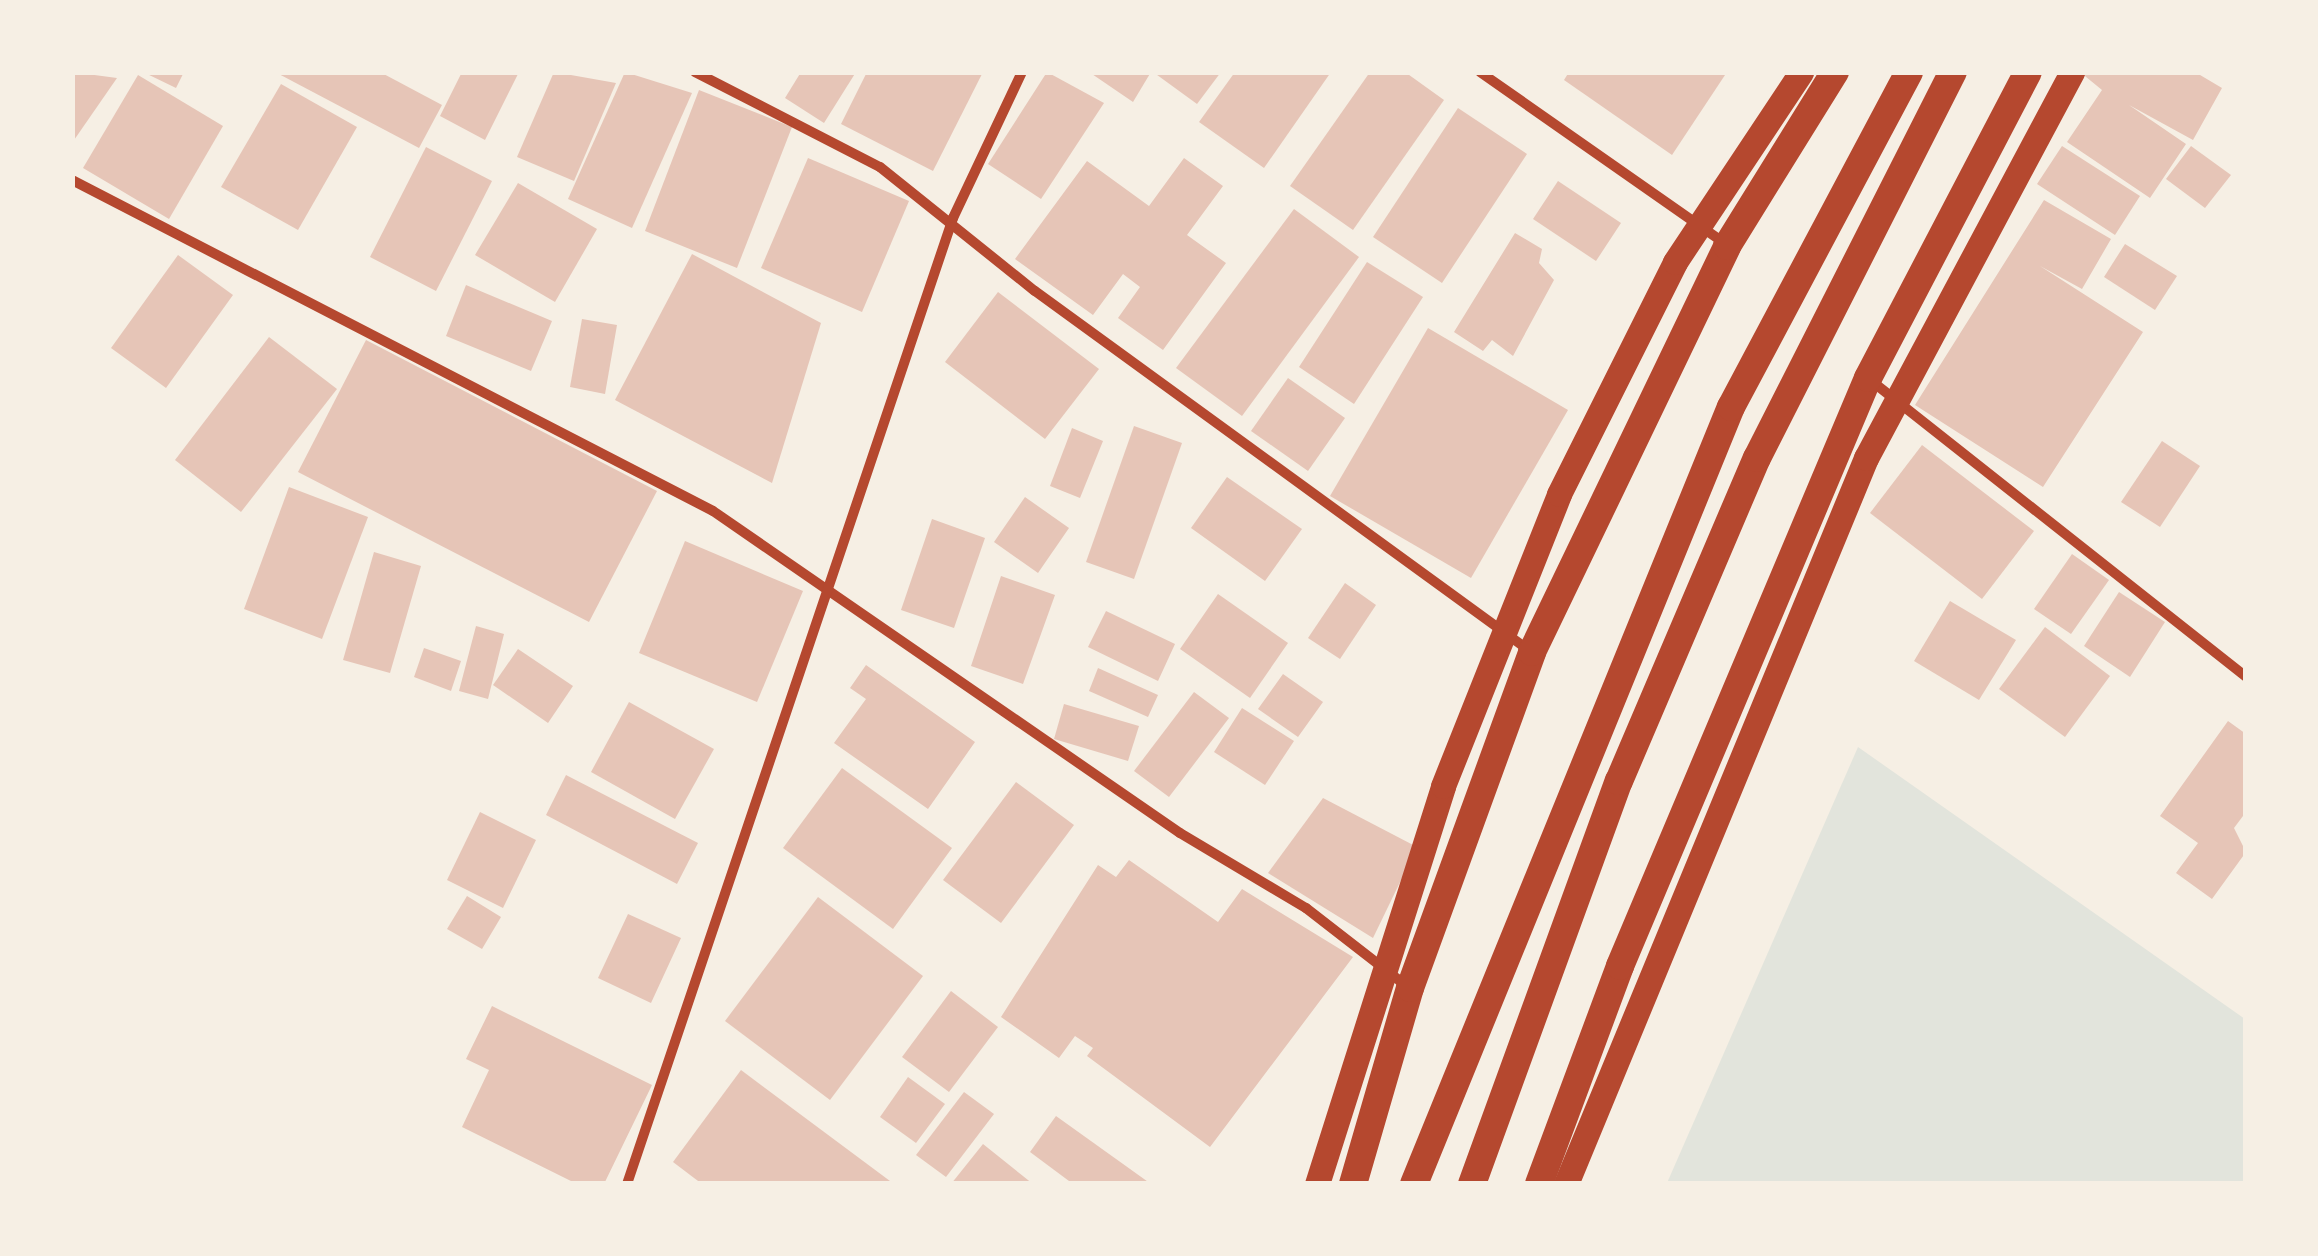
<!DOCTYPE html>
<html>
<head>
<meta charset="utf-8">
<style>
  body { margin:0 }
  #map { position:relative; width:2318px; height:1256px; overflow:hidden; background:#f6efe4; font-family:Cabin,sans-serif }
  div>[style] { position:absolute }
  [style*='--x'] { left:calc(var(--x)*1px); top:calc(var(--y)*1px); width:calc(var(--w)*1px); rotate:calc(var(--a)*1deg) }
  .green>* { inset:0; background:#e2e4dc }
  .building>* { inset:0; background:#e6c5b7 }
  .minor>* { height:10px; margin:-5px; padding:0 5px; transform-origin:5px; border-radius:5px; background:#b5482f }
  .primary>* { height:25px; margin:-12.5px; padding:0 12.5px; transform-origin:12.5px; border-radius:12.5px; background:#b5482f }
  .trunk>* { height:28px; margin:-14px; padding:0 14px; transform-origin:14px; border-radius:14px; background:#b5482f }
  span { translate:-50% -50%; white-space:nowrap; text-align:center; line-height:1.15; -webkit-text-stroke:10px #f6efe4; paint-order:stroke }
  .frame { position:absolute; inset:0; border:75px solid #f6efe4; pointer-events:none }
</style>
</head>
<body>
<div id="map">
  <div class="green">
    <div style="clip-path:polygon(1858px 747px,2245px 1019px,2245px 1183px,1667px 1183px)"></div>
  </div>
  <div class="building">
    <div style="clip-path:polygon(72px 72px,117px 78px,72px 143px)"></div>
    <div style="clip-path:polygon(143px 72px,184px 72px,176px 88px)"></div>
    <div style="clip-path:polygon(275px 72px,380px 72px,442px 105px,419px 148px)"></div>
    <div style="clip-path:polygon(462px 72px,519px 72px,485px 140px,440px 116px)"></div>
    <div style="clip-path:polygon(554px 72px,616px 83px,574px 181px,517px 157px)"></div>
    <div style="clip-path:polygon(625px 72px,692px 93px,632px 228px,568px 199px)"></div>
    <div style="clip-path:polygon(801px 72px,856px 72px,824px 123px,785px 98px)"></div>
    <div style="clip-path:polygon(867px 72px,983px 72px,933px 171px,841px 124px)"></div>
    <div style="clip-path:polygon(1047px 72px,1104px 103px,1041px 199px,988px 164px)"></div>
    <div style="clip-path:polygon(1089px 72px,1151px 72px,1133px 102px)"></div>
    <div style="clip-path:polygon(1153px 72px,1221px 72px,1197px 104px)"></div>
    <div style="clip-path:polygon(1235px 72px,1331px 72px,1264px 168px,1199px 122px)"></div>
    <div style="clip-path:polygon(1370px 72px,1405px 72px,1444px 100px,1353px 230px,1290px 186px)"></div>
    <div style="clip-path:polygon(1569px 72px,1727px 72px,1672px 155px,1564px 80px)"></div>
    <div style="clip-path:polygon(2080px 72px,2195px 72px,2222px 88px,2193px 140px,2129px 105px,2186px 144px,2150px 198px,2067px 142px,2102px 90px)"></div>
    <div style="clip-path:polygon(138px 75px,223px 126px,169px 219px,83px 168px)"></div>
    <div style="clip-path:polygon(281px 84px,357px 127px,298px 230px,221px 187px)"></div>
    <div style="clip-path:polygon(699px 90px,792px 127px,737px 268px,645px 231px)"></div>
    <div style="clip-path:polygon(1458px 108px,1527px 154px,1442px 283px,1373px 237px)"></div>
    <div style="clip-path:polygon(2062px 146px,2140px 196px,2115px 235px,2037px 184px)"></div>
    <div style="clip-path:polygon(2191px 146px,2231px 175px,2205px 208px,2166px 179px)"></div>
    <div style="clip-path:polygon(426px 147px,492px 181px,436px 291px,370px 257px)"></div>
    <div style="clip-path:polygon(808px 158px,909px 201px,862px 312px,761px 268px)"></div>
    <div style="clip-path:polygon(1184px 158px,1223px 186px,1187px 235px,1226px 263px,1163px 350px,1118px 318px,1140px 287px,1123px 274px,1093px 315px,1015px 259px,1087px 161px,1149px 206px)"></div>
    <div style="clip-path:polygon(1558px 181px,1621px 223px,1596px 261px,1533px 219px)"></div>
    <div style="clip-path:polygon(518px 183px,597px 229px,555px 302px,475px 255px)"></div>
    <div style="clip-path:polygon(2044px 200px,2111px 239px,2082px 289px,2040px 266px,2143px 332px,2043px 487px,1915px 405px)"></div>
    <div style="clip-path:polygon(1294px 209px,1359px 257px,1242px 416px,1176px 368px)"></div>
    <div style="clip-path:polygon(1515px 233px,1542px 249px,1539px 263px,1554px 280px,1513px 356px,1492px 340px,1483px 351px,1454px 332px)"></div>
    <div style="clip-path:polygon(2125px 244px,2177px 276px,2155px 310px,2104px 277px)"></div>
    <div style="clip-path:polygon(692px 254px,821px 323px,772px 483px,615px 400px)"></div>
    <div style="clip-path:polygon(178px 255px,233px 295px,166px 388px,111px 348px)"></div>
    <div style="clip-path:polygon(1367px 262px,1423px 297px,1354px 404px,1299px 367px)"></div>
    <div style="clip-path:polygon(466px 285px,552px 321px,531px 371px,446px 336px)"></div>
    <div style="clip-path:polygon(998px 292px,1099px 369px,1045px 439px,945px 362px)"></div>
    <div style="clip-path:polygon(582px 319px,617px 325px,605px 394px,570px 387px)"></div>
    <div style="clip-path:polygon(1428px 328px,1568px 410px,1471px 578px,1330px 496px)"></div>
    <div style="clip-path:polygon(269px 337px,337px 389px,241px 512px,175px 460px)"></div>
    <div style="clip-path:polygon(366px 340px,657px 491px,589px 622px,298px 472px)"></div>
    <div style="clip-path:polygon(1288px 378px,1345px 418px,1308px 471px,1251px 431px)"></div>
    <div style="clip-path:polygon(1134px 426px,1182px 443px,1134px 579px,1086px 562px)"></div>
    <div style="clip-path:polygon(1072px 428px,1103px 441px,1080px 498px,1050px 486px)"></div>
    <div style="clip-path:polygon(2162px 441px,2200px 466px,2160px 527px,2121px 502px)"></div>
    <div style="clip-path:polygon(1922px 445px,2034px 531px,1982px 599px,1870px 513px)"></div>
    <div style="clip-path:polygon(1227px 477px,1302px 529px,1265px 581px,1191px 528px)"></div>
    <div style="clip-path:polygon(289px 487px,368px 517px,322px 639px,244px 609px)"></div>
    <div style="clip-path:polygon(1025px 497px,1069px 528px,1038px 573px,994px 542px)"></div>
    <div style="clip-path:polygon(932px 519px,985px 538px,954px 628px,901px 610px)"></div>
    <div style="clip-path:polygon(685px 541px,803px 591px,757px 702px,639px 653px)"></div>
    <div style="clip-path:polygon(374px 552px,421px 566px,390px 673px,343px 660px)"></div>
    <div style="clip-path:polygon(2072px 554px,2109px 580px,2071px 634px,2034px 609px)"></div>
    <div style="clip-path:polygon(1001px 576px,1055px 595px,1023px 684px,971px 666px)"></div>
    <div style="clip-path:polygon(1345px 583px,1376px 605px,1340px 659px,1308px 638px)"></div>
    <div style="clip-path:polygon(2119px 592px,2165px 622px,2130px 677px,2084px 646px)"></div>
    <div style="clip-path:polygon(1218px 594px,1288px 643px,1250px 698px,1180px 649px)"></div>
    <div style="clip-path:polygon(1950px 601px,2016px 640px,1979px 700px,1914px 661px)"></div>
    <div style="clip-path:polygon(1106px 611px,1175px 644px,1158px 681px,1088px 647px)"></div>
    <div style="clip-path:polygon(476px 626px,504px 634px,488px 699px,459px 691px)"></div>
    <div style="clip-path:polygon(2045px 627px,2110px 676px,2065px 737px,1999px 689px)"></div>
    <div style="clip-path:polygon(424px 648px,461px 661px,451px 691px,414px 677px)"></div>
    <div style="clip-path:polygon(518px 649px,573px 686px,548px 723px,493px 685px)"></div>
    <div style="clip-path:polygon(866px 665px,975px 742px,928px 809px,834px 743px,866px 699px,850px 688px)"></div>
    <div style="clip-path:polygon(1098px 668px,1158px 695px,1148px 717px,1089px 691px)"></div>
    <div style="clip-path:polygon(1283px 674px,1323px 702px,1298px 737px,1258px 709px)"></div>
    <div style="clip-path:polygon(1194px 692px,1229px 718px,1169px 797px,1134px 771px)"></div>
    <div style="clip-path:polygon(629px 702px,714px 749px,675px 819px,591px 772px)"></div>
    <div style="clip-path:polygon(1064px 704px,1139px 726px,1128px 761px,1054px 739px)"></div>
    <div style="clip-path:polygon(1242px 708px,1294px 741px,1265px 785px,1214px 752px)"></div>
    <div style="clip-path:polygon(2228px 721px,2246px 734px,2246px 812px,2234px 828px,2246px 852px,2212px 899px,2176px 873px,2198px 843px,2160px 816px)"></div>
    <div style="clip-path:polygon(842px 768px,952px 848px,893px 929px,783px 848px)"></div>
    <div style="clip-path:polygon(566px 775px,698px 843px,677px 884px,546px 815px)"></div>
    <div style="clip-path:polygon(1016px 782px,1074px 825px,1001px 923px,943px 880px)"></div>
    <div style="clip-path:polygon(1323px 798px,1417px 847px,1373px 938px,1268px 873px)"></div>
    <div style="clip-path:polygon(480px 812px,536px 840px,503px 908px,447px 880px)"></div>
    <div style="clip-path:polygon(1129px 860px,1218px 922px,1242px 889px,1353px 957px,1210px 1147px,1087px 1056px,1093px 1048px,1075px 1036px,1059px 1058px,1001px 1017px,1098px 865px,1116px 877px)"></div>
    <div style="clip-path:polygon(467px 896px,501px 917px,482px 949px,447px 929px)"></div>
    <div style="clip-path:polygon(818px 897px,923px 976px,830px 1100px,725px 1021px)"></div>
    <div style="clip-path:polygon(628px 914px,681px 938px,651px 1003px,598px 978px)"></div>
    <div style="clip-path:polygon(951px 991px,998px 1027px,949px 1092px,902px 1057px)"></div>
    <div style="clip-path:polygon(492px 1006px,652px 1085px,604px 1184px,577px 1184px,462px 1127px,489px 1070px,466px 1059px)"></div>
    <div style="clip-path:polygon(741px 1070px,890px 1181px,888px 1184px,702px 1184px,673px 1162px)"></div>
    <div style="clip-path:polygon(908px 1077px,945px 1104px,916px 1143px,880px 1117px)"></div>
    <div style="clip-path:polygon(964px 1092px,994px 1114px,946px 1177px,916px 1155px)"></div>
    <div style="clip-path:polygon(1056px 1116px,1151px 1184px,1073px 1184px,1030px 1152px)"></div>
    <div style="clip-path:polygon(983px 1144px,1033px 1184px,951px 1184px)"></div>
  </div>
  <div class="minor">
    <div style="--x:695;--y:72;--w:208;--a:27.2"></div>
    <div style="--x:880;--y:167;--w:198;--a:38.7"></div>
    <div style="--x:1035;--y:291;--w:612;--a:36.03"></div>
    <div style="--x:1480;--y:72;--w:302;--a:35"></div>
    <div style="--x:72;--y:180;--w:721;--a:27.31"></div>
    <div style="--x:713;--y:511;--w:567;--a:34.59"></div>
    <div style="--x:1180;--y:833;--w:147;--a:30.8"></div>
    <div style="--x:1306;--y:908;--w:130;--a:37.8"></div>
    <div style="--x:1869;--y:379;--w:481;--a:38.3"></div>
    <div style="--x:627;--y:1184;--w:1020;--a:-71.35"></div>
    <div style="--x:953;--y:218;--w:161;--a:-64.7"></div>
  </div>
  <div class="primary">
    <div style="--x:1317;--y:1184;--w:417;--a:-72.4"></div>
    <div style="--x:1443;--y:786;--w:314;--a:-68.3"></div>
    <div style="--x:1559;--y:494;--w:259;--a:-63.4"></div>
    <div style="--x:1675;--y:262;--w:228;--a:-56.4"></div>
    <div style="--x:1566;--y:1184;--w:786;--a:-67.55"></div>
    <div style="--x:1866;--y:458;--w:438;--a:-61.9"></div>
  </div>
  <div class="trunk">
    <div style="--x:1353;--y:1184;--w:204;--a:-73.8"></div>
    <div style="--x:1410;--y:988;--w:357;--a:-70"></div>
    <div style="--x:1532;--y:652;--w:450;--a:-64.3"></div>
    <div style="--x:1727;--y:246;--w:205;--a:-58.2"></div>
    <div style="--x:1414;--y:1184;--w:839;--a:-67.81"></div>
    <div style="--x:1731;--y:407;--w:379;--a:-62"></div>
    <div style="--x:1472;--y:1184;--w:429;--a:-70"></div>
    <div style="--x:1619;--y:781;--w:351;--a:-66.9"></div>
    <div style="--x:1757;--y:458;--w:433;--a:-63.1"></div>
    <div style="--x:1539;--y:1184;--w:233;--a:-69.6"></div>
    <div style="--x:1620;--y:966;--w:638;--a:-67.13"></div>
    <div style="--x:1868;--y:378;--w:345;--a:-62.4"></div>
  </div>
  <div class="frame"></div>
</div>
</body>
</html>
